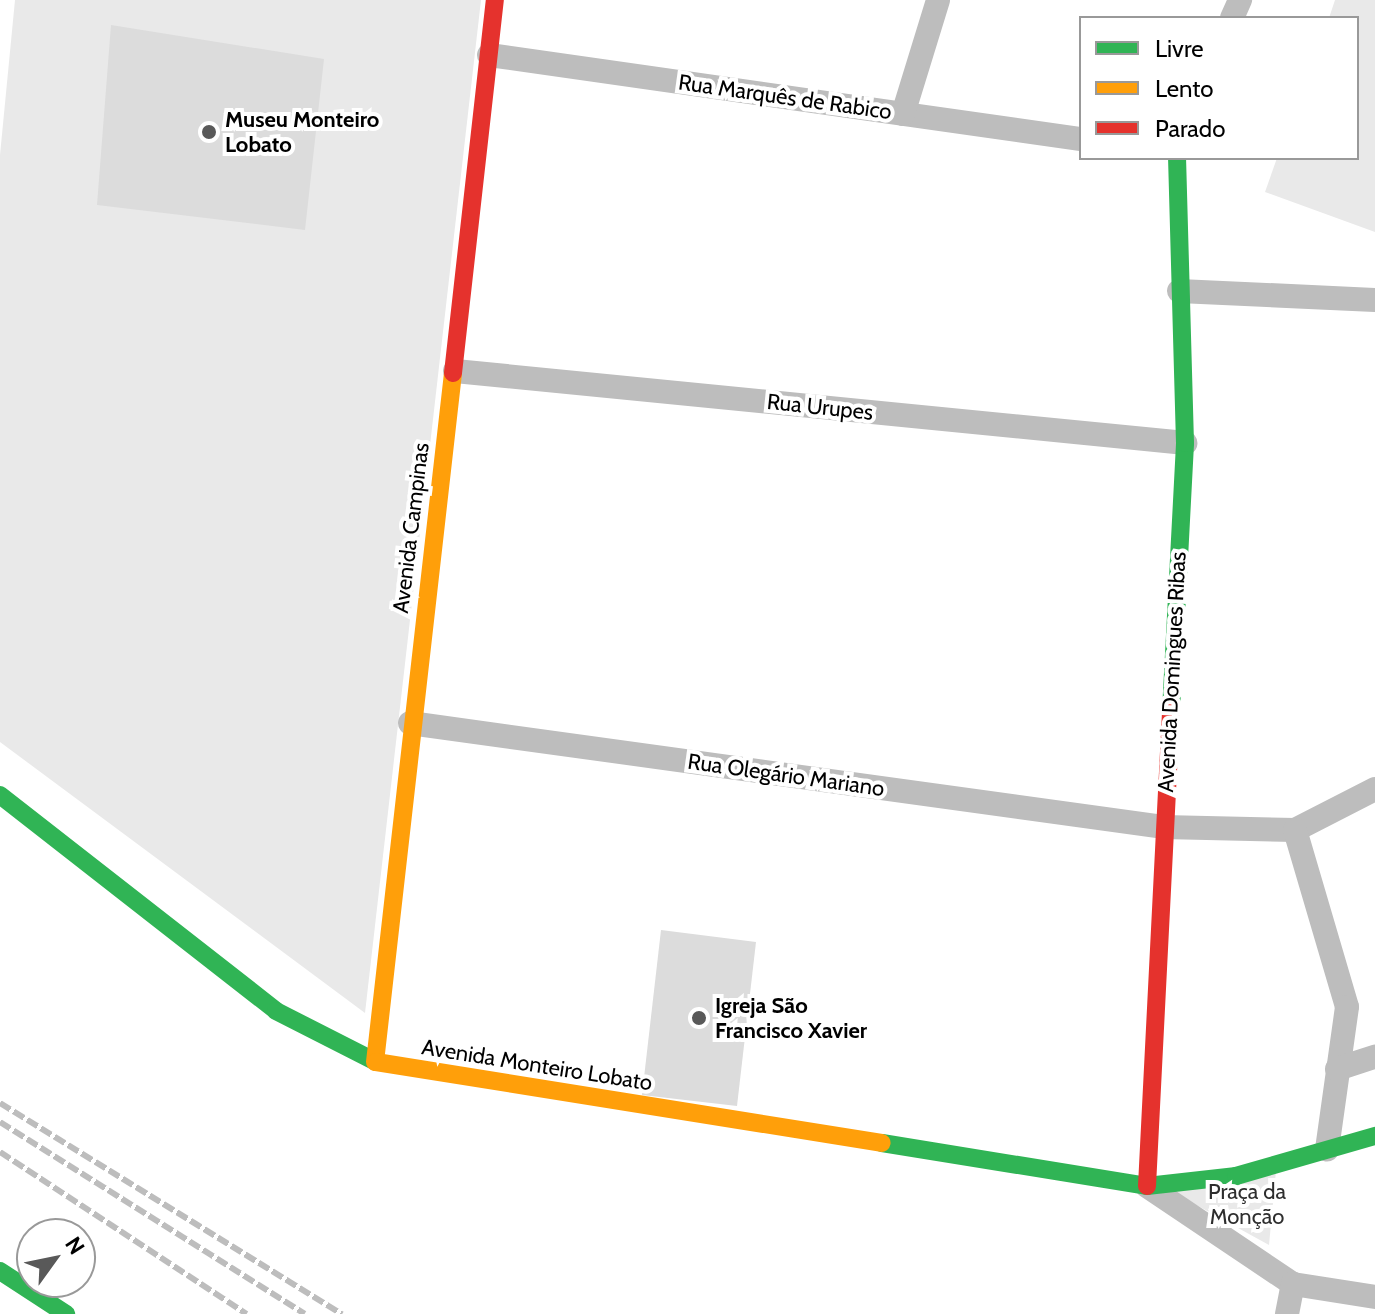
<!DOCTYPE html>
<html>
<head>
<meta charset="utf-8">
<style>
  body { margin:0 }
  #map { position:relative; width:1375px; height:1314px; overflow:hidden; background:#fff; font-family:Cabin,sans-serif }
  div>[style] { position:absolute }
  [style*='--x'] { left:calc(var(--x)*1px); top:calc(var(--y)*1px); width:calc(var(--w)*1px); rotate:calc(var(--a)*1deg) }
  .green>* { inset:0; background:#e9e9e9 }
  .building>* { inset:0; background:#dcdcdc }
  .street>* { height:24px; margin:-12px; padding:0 12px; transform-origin:12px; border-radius:12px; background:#bdbdbd }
  .fast>* { height:18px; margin:-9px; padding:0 9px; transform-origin:9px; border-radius:9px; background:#30b455 }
  .slow>* { height:18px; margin:-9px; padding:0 9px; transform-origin:9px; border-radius:9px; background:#ff9f0a }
  .jam>* { height:18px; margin:-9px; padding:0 9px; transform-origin:9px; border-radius:9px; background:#e5322d }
  .rail>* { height:6px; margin-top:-3px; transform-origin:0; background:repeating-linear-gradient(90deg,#bdbdbd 0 12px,transparent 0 16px) }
  .dots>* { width:22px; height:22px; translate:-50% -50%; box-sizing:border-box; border:4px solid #fff; border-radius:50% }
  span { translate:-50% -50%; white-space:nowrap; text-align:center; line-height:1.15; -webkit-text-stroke:8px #fff; paint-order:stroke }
  .street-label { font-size:22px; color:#000 }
  .poi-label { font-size:22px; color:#000; font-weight:700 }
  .left { translate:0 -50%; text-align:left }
  .park-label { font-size:22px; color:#2e2e2e }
  .legend { position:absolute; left:1079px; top:16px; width:280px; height:144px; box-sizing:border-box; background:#fff; border:2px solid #999; margin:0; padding:10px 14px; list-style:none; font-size:24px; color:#000 }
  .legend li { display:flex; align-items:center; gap:16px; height:40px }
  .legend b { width:40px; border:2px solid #999 }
  .north { position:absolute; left:16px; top:1218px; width:80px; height:80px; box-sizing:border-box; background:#fff; border:2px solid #999; border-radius:50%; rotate:57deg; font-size:22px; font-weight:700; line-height:32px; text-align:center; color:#000 }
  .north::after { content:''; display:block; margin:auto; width:28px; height:36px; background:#595959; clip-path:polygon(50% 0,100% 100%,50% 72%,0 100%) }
</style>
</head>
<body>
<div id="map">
  <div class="green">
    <div style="clip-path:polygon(15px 0,481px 0,365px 1013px,0 742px,0 155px)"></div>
    <div style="clip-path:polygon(1335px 0,1375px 0,1375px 232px,1265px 192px,1277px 158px,1357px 158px,1357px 18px,1329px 18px)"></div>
    <div style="clip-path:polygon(1276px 1171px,1269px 1245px,1169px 1190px)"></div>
  </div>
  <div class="building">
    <div style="clip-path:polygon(111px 25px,324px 59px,305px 230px,97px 205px)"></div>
    <div style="clip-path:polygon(661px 930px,756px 942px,737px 1106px,642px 1095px)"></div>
  </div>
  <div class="street">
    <div style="--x:1232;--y:18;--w:20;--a:-66"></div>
    <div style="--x:489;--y:55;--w:598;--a:8.08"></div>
    <div style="--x:903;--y:114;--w:119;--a:-72.9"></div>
    <div style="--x:1179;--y:291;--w:196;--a:2.6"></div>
    <div style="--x:455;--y:371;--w:734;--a:5.63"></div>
    <div style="--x:410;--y:723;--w:760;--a:7.86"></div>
    <div style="--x:1163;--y:827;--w:132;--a:1.3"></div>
    <div style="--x:1295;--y:830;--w:90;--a:-27.1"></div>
    <div style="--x:1295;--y:830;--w:184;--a:73.6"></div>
    <div style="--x:1347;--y:1007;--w:144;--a:98"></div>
    <div style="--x:1337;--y:1069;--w:40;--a:-18"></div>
    <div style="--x:1147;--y:1186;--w:176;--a:33.9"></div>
    <div style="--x:1293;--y:1284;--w:83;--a:9"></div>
    <div style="--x:1287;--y:1314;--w:31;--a:-79"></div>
  </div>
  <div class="fast">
    <div style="--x:1171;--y:711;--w:268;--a:-87"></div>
    <div style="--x:1185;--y:443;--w:285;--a:-91.6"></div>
    <div style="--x:0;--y:795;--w:350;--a:38"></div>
    <div style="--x:276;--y:1011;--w:112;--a:27"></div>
    <div style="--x:882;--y:1143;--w:268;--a:9.2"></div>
    <div style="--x:1147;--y:1186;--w:90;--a:-6.4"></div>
    <div style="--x:1236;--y:1176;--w:145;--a:-16.1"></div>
    <div style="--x:0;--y:1271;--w:79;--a:33.1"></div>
  </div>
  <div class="slow">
    <div style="--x:375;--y:1062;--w:693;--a:-83.54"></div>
    <div style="--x:376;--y:1062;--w:512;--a:9.09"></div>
  </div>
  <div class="jam">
    <div style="--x:453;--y:373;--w:375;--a:-83.6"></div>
    <div style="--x:1147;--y:1186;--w:476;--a:-87.1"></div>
  </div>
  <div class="rail">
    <div style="--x:0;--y:1103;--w:402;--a:31.7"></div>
    <div style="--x:0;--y:1122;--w:360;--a:32.2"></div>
    <div style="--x:0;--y:1152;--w:295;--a:33.3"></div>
  </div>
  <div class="dots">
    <div style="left:209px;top:132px;background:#595959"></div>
    <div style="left:699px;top:1018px;background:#595959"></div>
  </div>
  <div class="street-label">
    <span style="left:785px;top:97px;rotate:8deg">Rua Marquês de Rabico</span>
    <span style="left:820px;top:407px;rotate:6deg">Rua Urupes</span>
    <span style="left:411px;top:528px;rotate:-83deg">Avenida Campinas</span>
    <span style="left:1172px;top:672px;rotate:-87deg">Avenida Domingues Ribas</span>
    <span style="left:786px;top:775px;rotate:8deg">Rua Olegário Mariano</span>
    <span style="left:537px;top:1065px;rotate:9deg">Avenida Monteiro Lobato</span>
  </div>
  <div class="poi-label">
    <span class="left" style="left:225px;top:132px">Museu Monteiro<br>Lobato</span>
    <span class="left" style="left:715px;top:1018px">Igreja São<br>Francisco Xavier</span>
  </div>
  <div class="park-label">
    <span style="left:1247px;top:1204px">Praça da<br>Monção</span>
  </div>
  <ul class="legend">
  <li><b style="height:10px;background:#30b455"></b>Livre</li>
  <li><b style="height:10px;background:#ff9f0a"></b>Lento</li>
  <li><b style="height:10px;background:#e5322d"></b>Parado</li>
  </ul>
  <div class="north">N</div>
</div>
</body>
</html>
